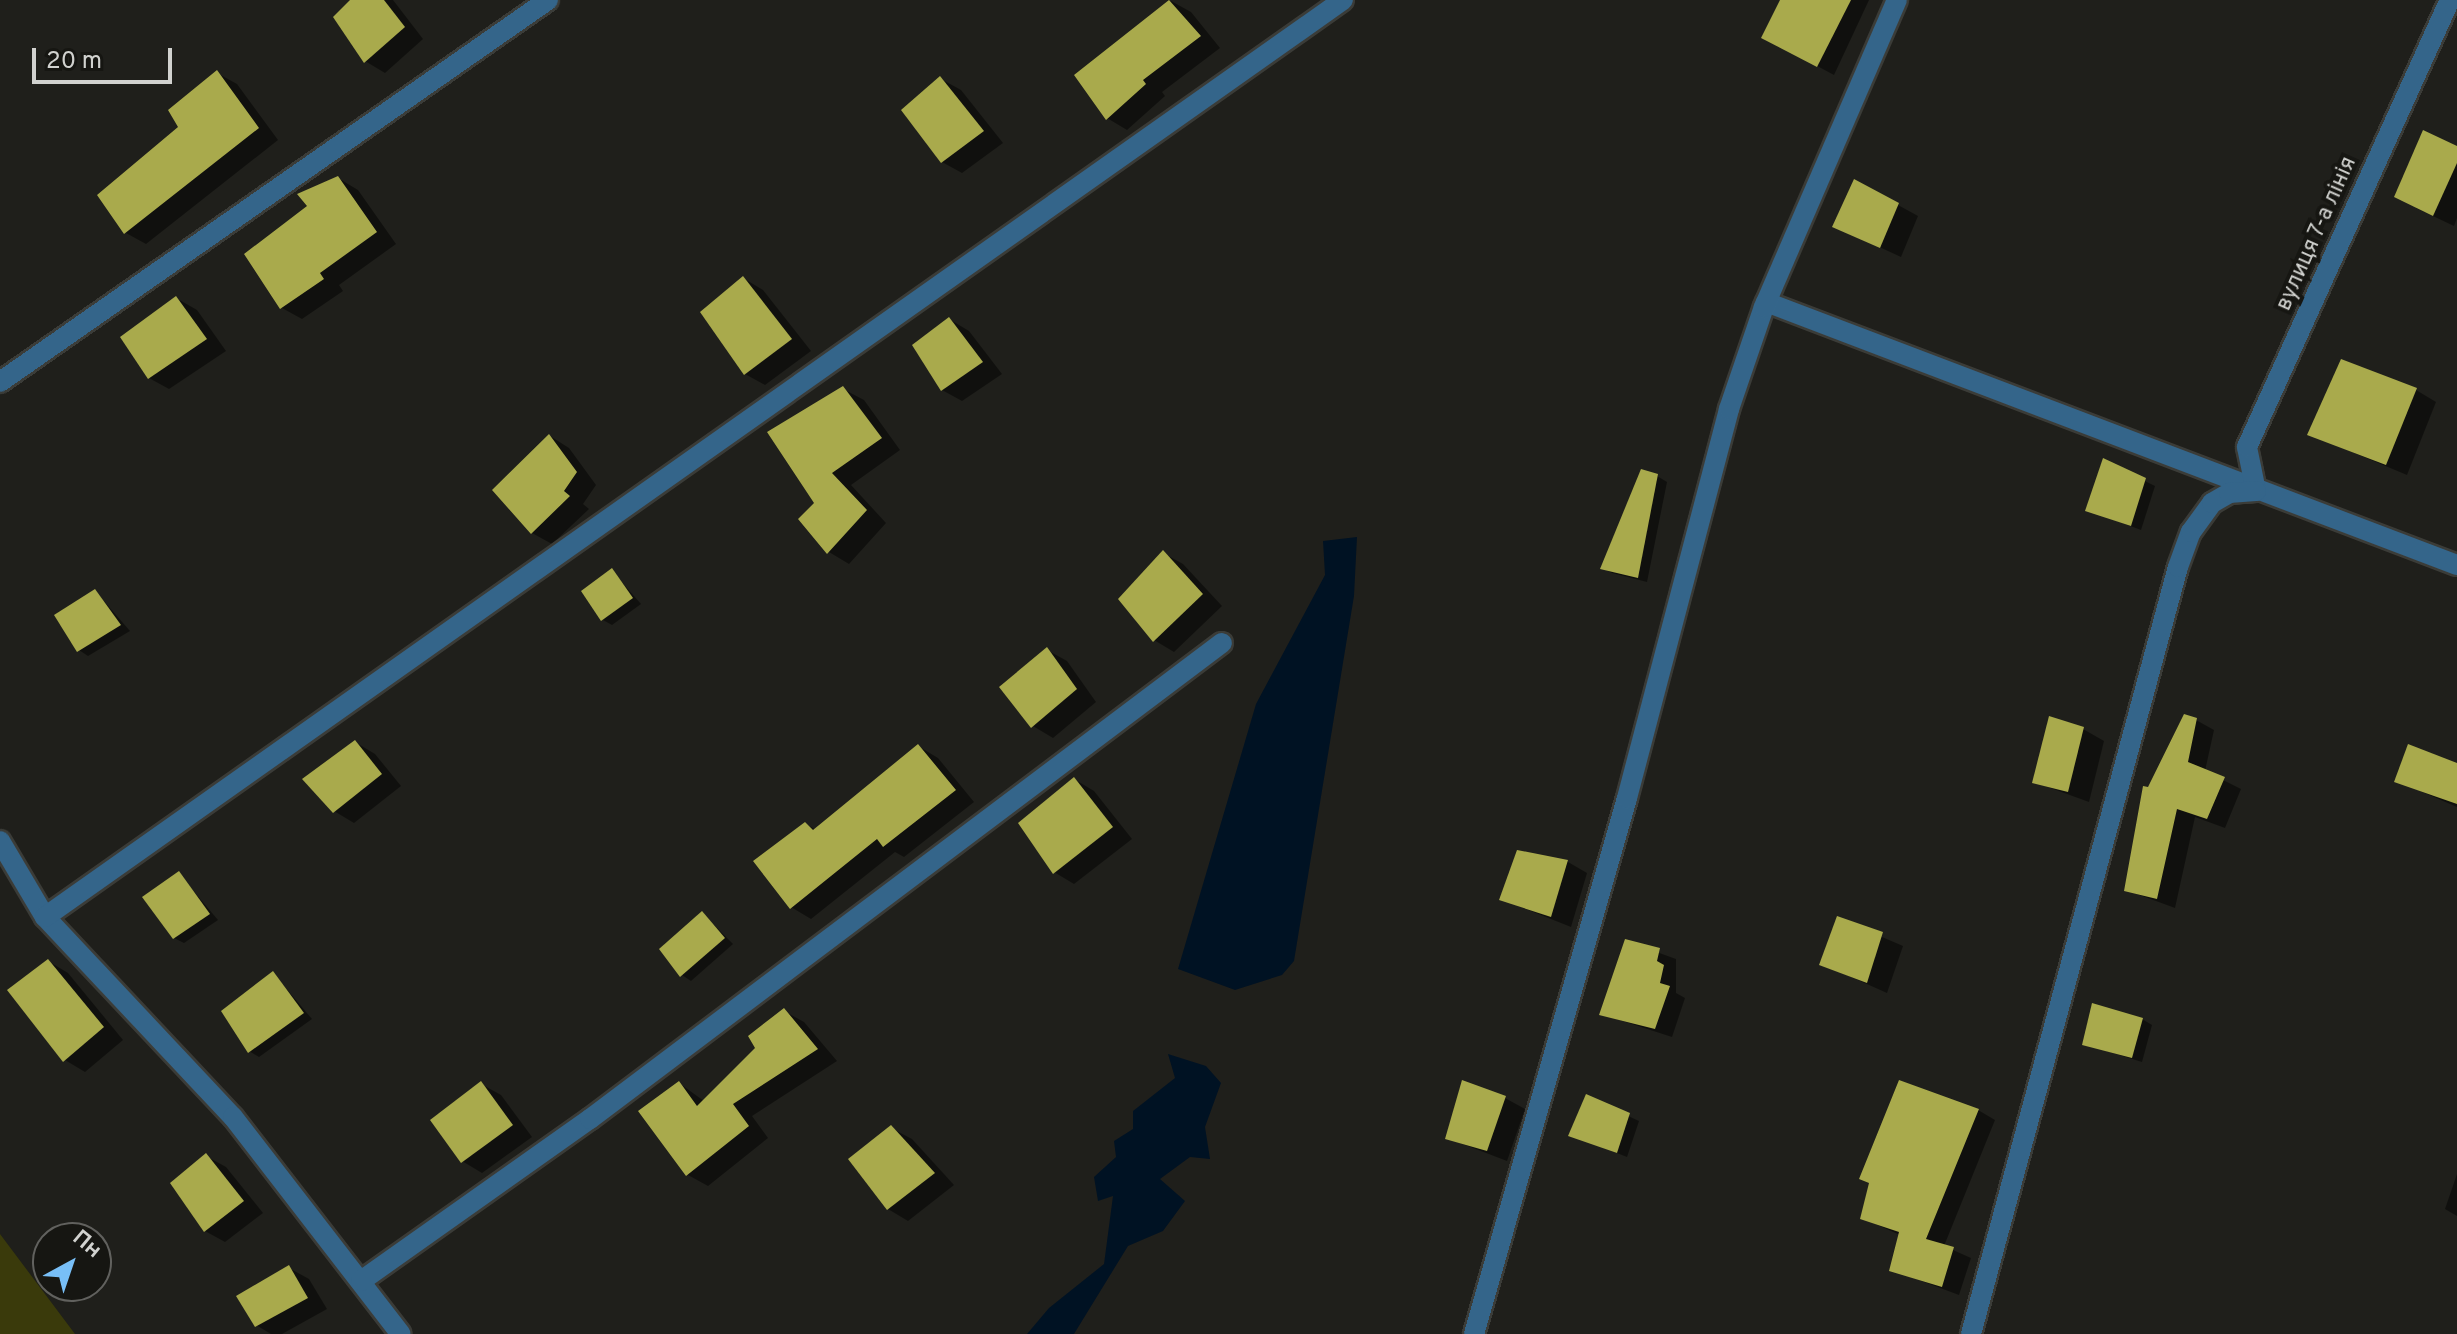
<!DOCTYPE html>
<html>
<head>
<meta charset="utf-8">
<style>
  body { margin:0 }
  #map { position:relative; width:2457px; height:1334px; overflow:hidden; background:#1f1f1b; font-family:Overpass,sans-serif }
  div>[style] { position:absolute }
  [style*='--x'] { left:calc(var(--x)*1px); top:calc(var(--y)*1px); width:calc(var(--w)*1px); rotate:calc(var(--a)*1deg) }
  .green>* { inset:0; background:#3a3a0b }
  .water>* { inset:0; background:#001223 }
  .shadow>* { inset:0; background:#0007 }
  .building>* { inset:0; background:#a9aa4c }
  .roads { filter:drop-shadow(2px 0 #3b3c38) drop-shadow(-2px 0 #3b3c38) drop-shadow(0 2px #3b3c38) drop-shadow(0 -2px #3b3c38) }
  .minor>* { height:20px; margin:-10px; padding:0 10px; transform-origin:10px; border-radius:10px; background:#34658a }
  span { translate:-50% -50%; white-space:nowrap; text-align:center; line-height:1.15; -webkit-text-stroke:8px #161612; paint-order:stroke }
  .street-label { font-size:22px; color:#d1d2cf }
  .north { position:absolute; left:32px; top:1222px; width:80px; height:80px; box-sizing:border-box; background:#161612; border:2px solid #61615e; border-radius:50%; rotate:40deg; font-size:22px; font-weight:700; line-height:32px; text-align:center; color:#d1d2cf }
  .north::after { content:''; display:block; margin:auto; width:28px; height:36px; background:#78bff7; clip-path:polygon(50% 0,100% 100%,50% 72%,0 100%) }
  .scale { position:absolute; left:32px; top:48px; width:140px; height:36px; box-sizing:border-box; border:4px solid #d1d2cf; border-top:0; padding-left:10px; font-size:24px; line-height:28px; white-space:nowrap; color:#d1d2cf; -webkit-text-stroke:6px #161612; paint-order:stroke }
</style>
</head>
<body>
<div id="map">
  <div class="green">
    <div style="clip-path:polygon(0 1234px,75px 1334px,0 1334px)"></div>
  </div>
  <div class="water">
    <div style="clip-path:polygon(1357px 537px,1354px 596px,1294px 961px,1282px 975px,1235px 990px,1178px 969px,1256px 704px,1325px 575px,1323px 541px)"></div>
    <div style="clip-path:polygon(1168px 1054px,1206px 1066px,1221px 1083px,1205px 1127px,1210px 1159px,1190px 1157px,1160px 1179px,1185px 1201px,1163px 1231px,1128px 1246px,1074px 1334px,1027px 1334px,1049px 1308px,1104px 1264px,1113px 1196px,1098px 1201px,1094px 1177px,1116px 1157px,1114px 1141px,1133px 1129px,1133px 1111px,1175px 1078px)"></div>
  </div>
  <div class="shadow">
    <div style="clip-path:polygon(353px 0,393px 0,423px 39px,385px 73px,365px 61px)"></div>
    <div style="clip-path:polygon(1783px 0,1869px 0,1834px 75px,1780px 46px)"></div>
    <div style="clip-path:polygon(1171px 1px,1191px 12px,1220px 48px,1162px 92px,1165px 96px,1127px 130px,1107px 118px,1076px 75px)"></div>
    <div style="clip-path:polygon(217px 73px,237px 84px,278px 140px,146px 244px,126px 233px,100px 195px,181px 127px)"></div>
    <div style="clip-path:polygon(941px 79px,961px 90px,1003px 143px,962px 173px,942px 162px)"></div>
    <div style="clip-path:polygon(2457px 148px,2457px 218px,2454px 226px,2416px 208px)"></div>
    <div style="clip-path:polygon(338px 178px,358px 190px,396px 244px,339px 285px,343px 291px,302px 319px,282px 308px,310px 206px)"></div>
    <div style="clip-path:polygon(1898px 205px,1918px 216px,1901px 257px,1834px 226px)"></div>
    <div style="clip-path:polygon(743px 278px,763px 290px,811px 351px,765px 385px,745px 374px)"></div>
    <div style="clip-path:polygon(176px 298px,197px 310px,226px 351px,169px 389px,149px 378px)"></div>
    <div style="clip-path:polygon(949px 319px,969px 331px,1002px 374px,962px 401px,942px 390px)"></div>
    <div style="clip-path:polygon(843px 389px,864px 400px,900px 450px,851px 485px,886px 523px,849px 564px,829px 552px,801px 519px,816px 504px)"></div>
    <div style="clip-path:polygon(2416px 390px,2436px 402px,2407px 475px,2309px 434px)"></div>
    <div style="clip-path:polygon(550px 436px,569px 448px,596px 485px,583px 504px,589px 509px,552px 544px,532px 533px)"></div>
    <div style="clip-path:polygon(2104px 461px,2155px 486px,2141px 530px,2088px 510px)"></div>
    <div style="clip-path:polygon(1657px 476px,1667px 482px,1647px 582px,1612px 573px,1602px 568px)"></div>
    <div style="clip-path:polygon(1163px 553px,1183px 564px,1222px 606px,1174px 652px,1154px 640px)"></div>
    <div style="clip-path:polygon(612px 571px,641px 604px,612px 625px,603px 620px)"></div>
    <div style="clip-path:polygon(95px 591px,130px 631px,88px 656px,79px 650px)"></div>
    <div style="clip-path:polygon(1047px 650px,1067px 661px,1096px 702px,1053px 738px,1033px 726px)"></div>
    <div style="clip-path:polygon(2196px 720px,2214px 730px,2205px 771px,2241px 789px,2225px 828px,2195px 817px,2175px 908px,2126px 890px,2149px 790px)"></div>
    <div style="clip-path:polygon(2083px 729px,2104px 741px,2089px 802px,2034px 782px)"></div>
    <div style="clip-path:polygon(355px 742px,375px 754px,401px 786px,354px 823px,334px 811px)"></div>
    <div style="clip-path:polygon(918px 746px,938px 758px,974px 802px,904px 857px,895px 852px,811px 919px,791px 907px,806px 824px,816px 830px)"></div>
    <div style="clip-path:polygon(2457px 765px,2457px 807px,2397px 781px)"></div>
    <div style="clip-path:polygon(1074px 779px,1094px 791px,1132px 839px,1074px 884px,1054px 872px)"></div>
    <div style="clip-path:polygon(1518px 852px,1568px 862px,1587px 873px,1571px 927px,1501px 899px)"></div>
    <div style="clip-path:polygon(179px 874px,218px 920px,184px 943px,174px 938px)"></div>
    <div style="clip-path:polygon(702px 913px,733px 944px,691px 981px,682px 975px)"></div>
    <div style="clip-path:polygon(1838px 918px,1903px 946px,1887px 993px,1822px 964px)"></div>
    <div style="clip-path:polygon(1626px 941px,1676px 959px,1676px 993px,1685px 998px,1672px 1037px,1601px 1014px)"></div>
    <div style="clip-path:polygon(48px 961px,68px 973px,123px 1040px,85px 1072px,65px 1060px)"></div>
    <div style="clip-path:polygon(273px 973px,312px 1019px,259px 1057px,249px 1051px)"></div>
    <div style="clip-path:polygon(784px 1011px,804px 1022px,837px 1061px,752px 1116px,768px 1138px,708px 1186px,688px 1175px,679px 1083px,704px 1101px,758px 1049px)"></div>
    <div style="clip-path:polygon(2142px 1019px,2152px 1025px,2142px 1062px,2084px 1044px)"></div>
    <div style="clip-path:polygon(481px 1084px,501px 1095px,532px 1137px,482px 1173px,462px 1161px)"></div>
    <div style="clip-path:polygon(1587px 1097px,1639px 1121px,1627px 1157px,1571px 1135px)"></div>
    <div style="clip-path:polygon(1505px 1098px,1525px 1109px,1507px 1161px,1447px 1138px)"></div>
    <div style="clip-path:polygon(1978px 1110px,1995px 1120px,1944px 1246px,1971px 1258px,1959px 1295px,1892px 1270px,1900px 1235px,1862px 1218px)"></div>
    <div style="clip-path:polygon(891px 1128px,912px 1139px,954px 1185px,908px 1221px,888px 1209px)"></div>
    <div style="clip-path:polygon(206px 1156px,226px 1167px,263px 1213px,225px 1242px,205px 1231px)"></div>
    <div style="clip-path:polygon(2457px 1174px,2457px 1216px,2445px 1209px)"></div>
    <div style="clip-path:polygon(289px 1268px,309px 1279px,327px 1309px,282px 1334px,271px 1334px,256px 1325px)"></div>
  </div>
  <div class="building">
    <div style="clip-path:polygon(350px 0,384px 0,405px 27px,364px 63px,333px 17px)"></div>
    <div style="clip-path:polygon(1169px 0,1201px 36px,1143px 80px,1146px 84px,1106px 120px,1074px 75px)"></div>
    <div style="clip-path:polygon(1780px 0,1851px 0,1817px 67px,1761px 38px)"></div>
    <div style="clip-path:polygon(217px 70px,259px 128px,124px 234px,97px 195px,178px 127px,168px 110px)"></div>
    <div style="clip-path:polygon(940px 76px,984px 131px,941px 163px,901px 110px)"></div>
    <div style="clip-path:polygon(2423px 130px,2457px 146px,2457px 163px,2433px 216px,2394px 197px)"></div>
    <div style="clip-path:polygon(338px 176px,377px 232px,320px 273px,324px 279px,280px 309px,244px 254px,307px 206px,297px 194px)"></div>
    <div style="clip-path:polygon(1854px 179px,1899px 203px,1880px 248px,1832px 227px)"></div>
    <div style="clip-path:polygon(743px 276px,792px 339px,744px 375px,700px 312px)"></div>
    <div style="clip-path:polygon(176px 296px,207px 339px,148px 379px,120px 337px)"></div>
    <div style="clip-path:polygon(949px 317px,983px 362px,941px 391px,912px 345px)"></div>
    <div style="clip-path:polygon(2341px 359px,2417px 388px,2386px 465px,2307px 435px)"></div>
    <div style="clip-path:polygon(843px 386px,882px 438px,832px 473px,867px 510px,827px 554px,798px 519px,814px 503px,767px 432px)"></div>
    <div style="clip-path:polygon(549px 434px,577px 472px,564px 491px,570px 496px,531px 534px,492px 490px)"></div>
    <div style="clip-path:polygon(2103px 458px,2146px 478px,2131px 526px,2085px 511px)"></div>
    <div style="clip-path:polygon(1641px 469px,1658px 474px,1638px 578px,1600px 569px)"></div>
    <div style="clip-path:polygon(1163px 550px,1203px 594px,1153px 642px,1118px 599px)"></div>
    <div style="clip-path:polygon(612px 568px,633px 598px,601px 621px,581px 591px)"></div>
    <div style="clip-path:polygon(95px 589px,121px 625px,77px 652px,54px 615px)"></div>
    <div style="clip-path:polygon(1047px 647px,1077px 689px,1031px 728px,999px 687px)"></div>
    <div style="clip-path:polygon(2184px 714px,2197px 718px,2188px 762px,2225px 777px,2207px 819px,2177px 809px,2157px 899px,2124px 891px,2143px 786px,2148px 787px)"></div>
    <div style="clip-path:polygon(2049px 716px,2084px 727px,2068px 792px,2032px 783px)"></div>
    <div style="clip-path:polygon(355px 740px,382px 774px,333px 813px,302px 779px)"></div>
    <div style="clip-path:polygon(918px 744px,956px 790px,883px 847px,877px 839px,790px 909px,753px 861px,805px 822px,813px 830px)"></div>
    <div style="clip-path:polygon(2408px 744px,2457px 763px,2457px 804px,2394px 782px)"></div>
    <div style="clip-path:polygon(1074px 777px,1113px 827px,1053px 874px,1018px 823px)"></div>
    <div style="clip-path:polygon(1517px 850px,1568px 860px,1551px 917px,1499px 900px)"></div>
    <div style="clip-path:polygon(179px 871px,210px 914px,173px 939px,142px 897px)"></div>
    <div style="clip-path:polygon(702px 911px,725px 938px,680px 977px,659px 949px)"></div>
    <div style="clip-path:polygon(1837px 916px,1883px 932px,1867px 983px,1819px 965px)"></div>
    <div style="clip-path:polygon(1625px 939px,1660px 948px,1657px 961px,1664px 965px,1660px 983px,1670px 986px,1655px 1029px,1599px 1015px)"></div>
    <div style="clip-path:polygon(48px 959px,104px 1027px,63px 1062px,7px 990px)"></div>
    <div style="clip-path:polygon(273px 971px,304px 1013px,248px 1053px,221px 1011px)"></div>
    <div style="clip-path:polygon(2092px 1003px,2143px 1018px,2132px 1058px,2082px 1045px)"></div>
    <div style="clip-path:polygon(784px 1008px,818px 1049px,733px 1104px,749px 1126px,686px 1176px,638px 1111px,679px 1081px,697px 1106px,755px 1048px,748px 1036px)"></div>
    <div style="clip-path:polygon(1462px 1080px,1506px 1096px,1487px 1151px,1445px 1139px)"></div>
    <div style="clip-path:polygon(1899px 1080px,1979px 1109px,1926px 1239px,1954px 1247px,1942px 1287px,1889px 1271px,1899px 1232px,1860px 1219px,1869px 1183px,1859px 1179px)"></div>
    <div style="clip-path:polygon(481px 1081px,513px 1125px,461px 1163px,430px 1120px)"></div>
    <div style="clip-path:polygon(1586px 1094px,1630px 1113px,1617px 1153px,1568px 1136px)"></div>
    <div style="clip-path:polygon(891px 1125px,935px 1173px,887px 1210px,848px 1159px)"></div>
    <div style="clip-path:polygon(206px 1153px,244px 1201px,204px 1232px,170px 1183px)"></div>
    <div style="clip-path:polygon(289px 1265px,308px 1298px,255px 1327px,236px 1296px)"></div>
  </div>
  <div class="roads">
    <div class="minor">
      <div style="--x:1766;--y:302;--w:739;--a:20.84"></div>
      <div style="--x:0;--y:382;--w:668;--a:-34.88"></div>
      <div style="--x:2256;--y:491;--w:45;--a:-101.6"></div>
      <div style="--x:2247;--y:447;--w:491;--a:-65.6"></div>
      <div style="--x:0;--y:841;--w:88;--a:59.4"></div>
      <div style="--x:45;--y:917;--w:274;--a:46.8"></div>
      <div style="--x:233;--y:1117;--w:274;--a:52.3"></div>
      <div style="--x:45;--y:917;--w:1589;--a:-35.24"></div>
      <div style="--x:361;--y:1281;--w:281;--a:-35.3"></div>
      <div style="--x:590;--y:1119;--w:791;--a:-36.99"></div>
      <div style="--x:1474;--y:1334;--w:557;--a:-74.07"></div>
      <div style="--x:1627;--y:798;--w:402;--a:-75.3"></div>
      <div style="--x:1729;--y:409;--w:108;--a:-71.1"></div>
      <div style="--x:1764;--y:307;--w:335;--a:-66.6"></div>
      <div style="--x:1971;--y:1334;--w:794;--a:-74.9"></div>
      <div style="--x:2178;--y:567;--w:37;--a:-70"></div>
      <div style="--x:2191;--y:532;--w:36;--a:-54"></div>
      <div style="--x:2212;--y:503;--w:20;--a:-30"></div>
      <div style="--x:2229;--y:493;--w:27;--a:-4"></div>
    </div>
  </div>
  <div class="street-label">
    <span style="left:2317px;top:234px;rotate:-66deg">вулиця 7-а лінія</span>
  </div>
  <div class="north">Пн</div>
  <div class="scale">20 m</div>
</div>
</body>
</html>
